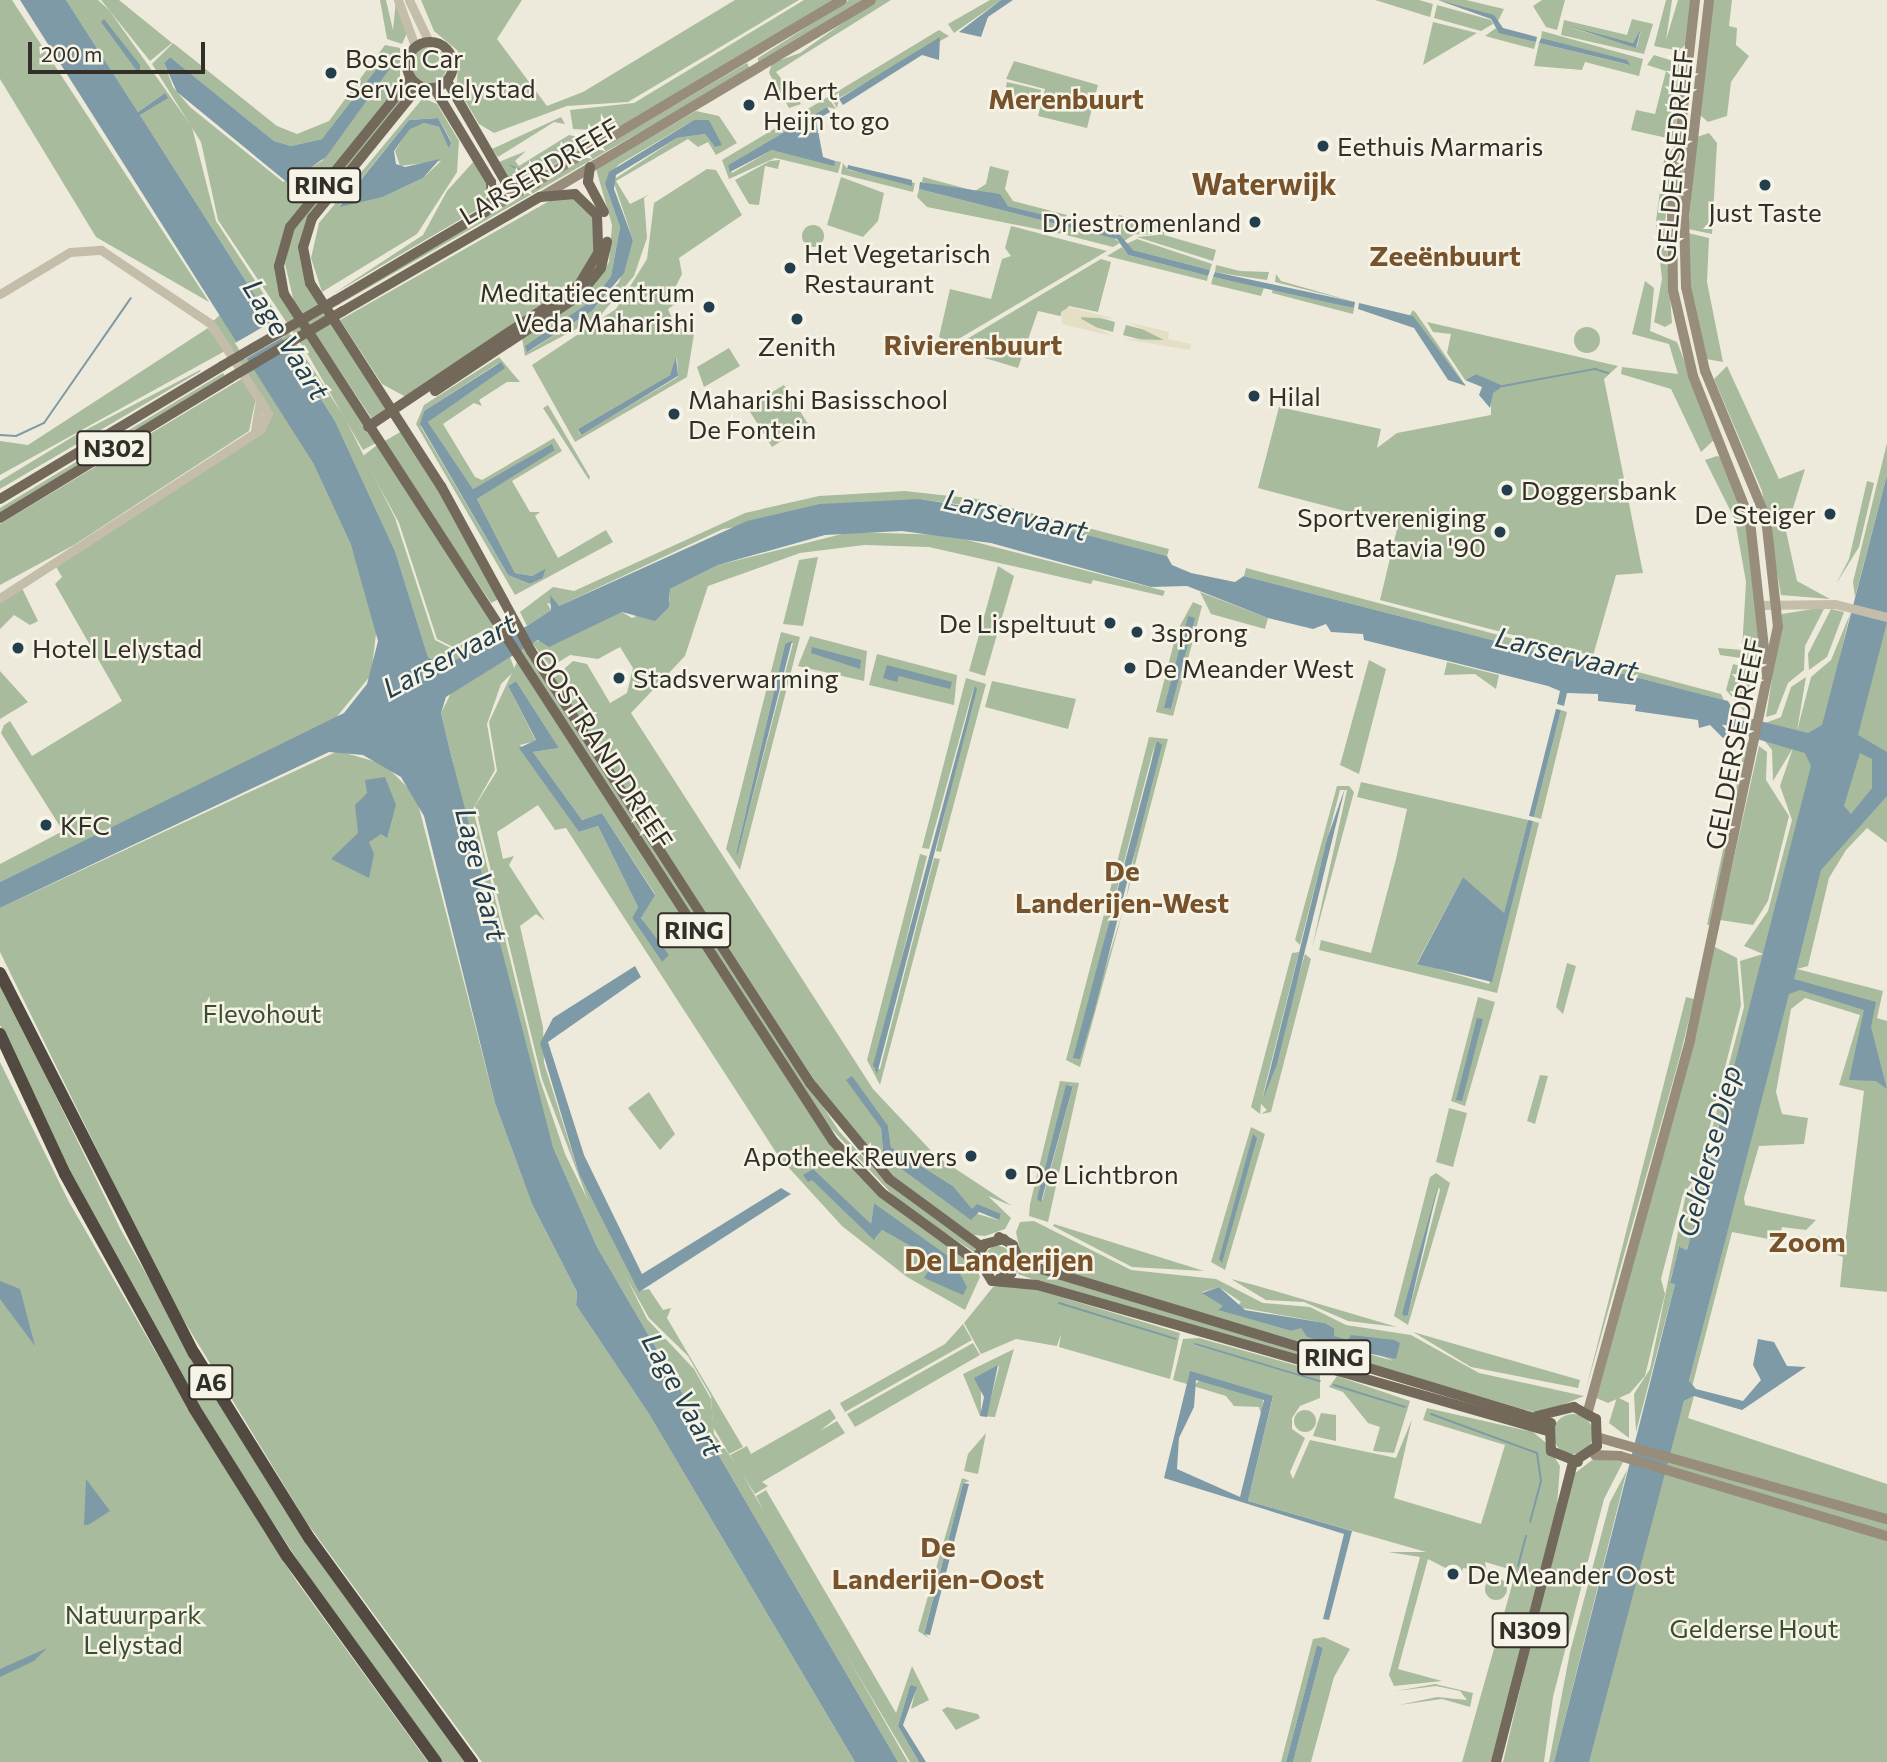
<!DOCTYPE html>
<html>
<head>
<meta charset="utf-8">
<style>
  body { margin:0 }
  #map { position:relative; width:1887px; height:1762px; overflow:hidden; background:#eeeadb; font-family:Commissioner,sans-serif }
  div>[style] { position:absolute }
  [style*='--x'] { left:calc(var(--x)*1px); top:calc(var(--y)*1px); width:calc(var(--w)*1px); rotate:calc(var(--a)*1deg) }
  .green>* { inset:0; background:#a9bb9d }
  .round { border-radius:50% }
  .plaza>* { inset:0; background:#e4dec4 }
  .water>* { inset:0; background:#7e9aa7 }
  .pier>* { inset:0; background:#eeeadb }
  .stream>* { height:2px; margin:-1px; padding:0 1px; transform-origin:1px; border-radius:1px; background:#7e9aa7 }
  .tertiary>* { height:9px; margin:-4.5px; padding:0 4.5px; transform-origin:4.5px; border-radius:4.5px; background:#c4bda9 }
  .secondary>* { height:10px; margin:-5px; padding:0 5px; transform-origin:5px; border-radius:5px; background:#978d7a }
  .primary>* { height:10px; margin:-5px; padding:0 5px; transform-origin:5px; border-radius:5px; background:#72695b }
  .primary>.ring { margin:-5px; padding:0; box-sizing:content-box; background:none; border:10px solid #72695b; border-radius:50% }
  .motorway>* { height:12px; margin:-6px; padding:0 6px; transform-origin:6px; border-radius:6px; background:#524a40 }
  .primary-bridge>* { height:10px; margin:-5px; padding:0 5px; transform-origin:5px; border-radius:5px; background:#72695b }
  .dots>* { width:19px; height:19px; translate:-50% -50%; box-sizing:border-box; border:4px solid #f6f3e7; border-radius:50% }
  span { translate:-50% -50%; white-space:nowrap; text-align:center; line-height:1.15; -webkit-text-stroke:5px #f6f3e7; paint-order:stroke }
  .shield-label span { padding:2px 5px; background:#f6f3e7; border:2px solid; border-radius:5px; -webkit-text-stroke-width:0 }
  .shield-label { font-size:24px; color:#322e28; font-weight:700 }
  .poi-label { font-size:26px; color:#322e28 }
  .left { translate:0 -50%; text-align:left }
  .right { translate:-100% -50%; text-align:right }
  .street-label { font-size:26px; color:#322e28 }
  .park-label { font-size:26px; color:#3a4d2f }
  .neighbourhood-label { font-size:28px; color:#77522b; font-weight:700 }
  .water-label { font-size:28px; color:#233f4e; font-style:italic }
  .quarter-label { font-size:30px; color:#77522b; font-weight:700 }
  .scale { position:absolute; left:28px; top:42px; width:177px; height:32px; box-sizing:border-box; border:4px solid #322e28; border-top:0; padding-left:9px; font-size:21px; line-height:24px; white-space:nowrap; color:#322e28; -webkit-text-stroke:5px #f6f3e7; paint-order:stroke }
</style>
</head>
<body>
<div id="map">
  <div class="green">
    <div style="clip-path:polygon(0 0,12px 0,209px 302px,96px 237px,0 79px)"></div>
    <div style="clip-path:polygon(66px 0,98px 0,109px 10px,192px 127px,216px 221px,345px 418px,395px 518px,435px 640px,453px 649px,489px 631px,501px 642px,443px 666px,428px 657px,395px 551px,335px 421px,140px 115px,165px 93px,138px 112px)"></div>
    <div style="clip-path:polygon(101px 0,119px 0,172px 43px,150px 61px)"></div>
    <div style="clip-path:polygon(380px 0,386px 0,393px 30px,396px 0,407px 33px,402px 44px,387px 39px)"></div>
    <div style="clip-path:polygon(421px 0,522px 0,497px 39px,547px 106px,583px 92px,735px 0,799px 0,628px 102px,567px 106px,494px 133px,479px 124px,457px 87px,458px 51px,434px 31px)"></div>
    <div style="clip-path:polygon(804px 0,836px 0,612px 131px,573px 129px,570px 110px,634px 103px)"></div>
    <div style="clip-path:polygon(849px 0,864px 0,758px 62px,758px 58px)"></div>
    <div style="clip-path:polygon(875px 0,891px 0,776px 72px,801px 104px,789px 108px,769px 73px,772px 63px,800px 53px)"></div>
    <div style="clip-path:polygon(990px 0,1001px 0,954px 33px,948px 24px)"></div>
    <div style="clip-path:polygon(1375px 0,1419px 0,1433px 4px,1430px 17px)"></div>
    <div style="clip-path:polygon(1438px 0,1466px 0,1504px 9px,1498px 21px)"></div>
    <div style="clip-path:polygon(1542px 0,1565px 0,1557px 30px,1546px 27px,1533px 6px)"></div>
    <div style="clip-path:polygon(1666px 0,1672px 0,1666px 40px,1678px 0,1692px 0,1687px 43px,1679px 51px,1654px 46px)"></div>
    <div style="clip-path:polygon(1713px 0,1732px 0,1729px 26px,1737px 28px,1736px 45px,1749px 56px,1731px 82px,1727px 116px,1708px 122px,1699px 114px)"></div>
    <div style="clip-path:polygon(1437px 5px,1491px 20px,1493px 24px,1481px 31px,1434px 18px)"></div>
    <div style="clip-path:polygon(evenodd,1632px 19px,1653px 24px,1644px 54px,1561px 35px,1564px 20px,1627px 35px,1632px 19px,1568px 27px,1633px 43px,1641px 30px,1637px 47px,1568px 27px)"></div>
    <div style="clip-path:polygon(1433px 22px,1477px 33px,1423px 65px)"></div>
    <div style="clip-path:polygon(1496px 28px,1536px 42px,1534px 49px,1485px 36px)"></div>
    <div style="clip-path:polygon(939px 30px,949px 36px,839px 98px,837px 108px,830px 96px)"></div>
    <div style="clip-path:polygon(1542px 31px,1643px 59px,1639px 76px,1585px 62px,1582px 70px,1534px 66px,1539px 43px,1629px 65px,1541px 38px)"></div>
    <div style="clip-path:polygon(evenodd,173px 43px,277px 126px,297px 134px,329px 121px,385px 45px,400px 48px,400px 90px,292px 222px,277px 275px,376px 443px,363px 450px,307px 353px,218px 220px,201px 142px,152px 64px,173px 43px,170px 57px,274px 141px,291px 146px,322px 139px,393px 63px,322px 161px,283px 182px,190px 107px,173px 87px,164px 63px,170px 57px)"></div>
    <div class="round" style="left:411px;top:47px;width:36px;height:36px"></div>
    <div style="clip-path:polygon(1654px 55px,1682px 64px,1665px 223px,1656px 221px,1667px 138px,1631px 130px,1636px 110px,1655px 114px,1666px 71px,1647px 65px)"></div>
    <div style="clip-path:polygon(1014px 61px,1098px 85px,1087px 128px,1038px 116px,1045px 89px,1006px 79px)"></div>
    <div style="clip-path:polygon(747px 63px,750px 69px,333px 308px,417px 256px)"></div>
    <div style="clip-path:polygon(1007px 82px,1041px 90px,1038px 104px,1004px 95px)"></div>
    <div style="clip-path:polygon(403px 92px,408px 97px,315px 210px,301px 259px,387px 410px,372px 419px,294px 302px,285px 264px,292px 232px)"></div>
    <div style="clip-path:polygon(828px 97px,836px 109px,827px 107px,728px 165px,732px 173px,772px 150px,841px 162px,838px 173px,775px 158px,729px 179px,722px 160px)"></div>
    <div style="clip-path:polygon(evenodd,423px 98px,437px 104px,459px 141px,457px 172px,417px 234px,322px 292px,311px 258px,319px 223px,423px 98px,438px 118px,451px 141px,449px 149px,439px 127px,424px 123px,410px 128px,395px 151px,400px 166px,441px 161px,423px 178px,383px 197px,339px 206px,409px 120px,438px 118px)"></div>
    <div style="clip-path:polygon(evenodd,696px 111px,719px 116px,737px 143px,716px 155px,708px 142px,698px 147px,688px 139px,616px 181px,630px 204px,650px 194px,644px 198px,647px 238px,634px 276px,599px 317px,525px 356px,522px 338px,590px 292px,609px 262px,612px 225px,596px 169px,696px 111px,694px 120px,709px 120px,715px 147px,705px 134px,677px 138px,613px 180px,633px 240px,619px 282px,592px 311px,528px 352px,593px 300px,611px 276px,620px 227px,605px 184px,618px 165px,694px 120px)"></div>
    <div style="clip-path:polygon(561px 117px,565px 124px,554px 122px,498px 157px,492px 149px)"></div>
    <div style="clip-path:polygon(1686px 132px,1689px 137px,1680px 227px,1674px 225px)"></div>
    <div style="clip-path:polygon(1709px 133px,1717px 143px,1712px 234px,1688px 229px,1697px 137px)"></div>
    <div style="clip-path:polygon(569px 135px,595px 141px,527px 180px,510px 181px,499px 162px,526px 151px,515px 161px,519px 166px)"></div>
    <div style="clip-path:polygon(475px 160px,491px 190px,485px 205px,333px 294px,423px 235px,447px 191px)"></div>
    <div style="clip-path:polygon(780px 160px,778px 169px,765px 166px,759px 205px,749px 204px,735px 180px,770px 161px)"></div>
    <div style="clip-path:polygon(843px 163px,848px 170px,915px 183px,913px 192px,841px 174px)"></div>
    <div style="clip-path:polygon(990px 166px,1009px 171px,1005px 189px,1013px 201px,1067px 215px,1065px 220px,1008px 206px,999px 194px,974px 194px,922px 182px,923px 177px,975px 191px,986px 184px)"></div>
    <div style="clip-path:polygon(evenodd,707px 169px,716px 170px,742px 215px,679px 258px,682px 274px,673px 292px,685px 290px,687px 296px,668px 309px,675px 326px,694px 334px,687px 377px,575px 442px,532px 365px,616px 309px,647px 259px,654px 203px,707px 169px,677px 357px,678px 377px,580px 435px,578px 429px,670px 375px,677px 357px)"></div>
    <div style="clip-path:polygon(841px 177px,884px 193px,878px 221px,863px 237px,827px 225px)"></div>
    <div style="clip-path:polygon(919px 189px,1064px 226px,1062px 234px,927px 207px,917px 197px)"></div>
    <div style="clip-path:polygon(558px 196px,585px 201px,599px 233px,587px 273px,406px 397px,382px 384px,340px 320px)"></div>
    <div style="clip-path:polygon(1119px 215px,1154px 225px,1163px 219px,1151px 235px,1135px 234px,1124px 241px,1115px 233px)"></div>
    <div style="clip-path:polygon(1167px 219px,1164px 235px,1216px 250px,1213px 261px,1137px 237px,1158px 235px)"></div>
    <div style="clip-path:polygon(1656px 225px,1665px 227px,1672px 323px,1665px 327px,1654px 322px,1662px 279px)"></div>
    <div class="round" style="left:802px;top:225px;width:22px;height:22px"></div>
    <div style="clip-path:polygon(1011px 226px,1107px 251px,950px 344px,939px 337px,950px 289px,991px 299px,1002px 259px,1011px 256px,1005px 248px)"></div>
    <div style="clip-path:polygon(1068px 227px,1113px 237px,1120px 243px,1113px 247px,1066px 235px)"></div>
    <div style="clip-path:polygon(1688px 233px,1709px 238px,1707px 282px,1723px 362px,1706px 359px,1690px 284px)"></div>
    <div style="clip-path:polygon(1137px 239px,1212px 264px,1210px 270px,1133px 250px,1126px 244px)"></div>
    <div style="clip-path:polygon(1122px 247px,1128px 255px,1208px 276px,1207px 281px,1107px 256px)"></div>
    <div style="clip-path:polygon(1101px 259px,1111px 262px,1098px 312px,1069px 306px,1060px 316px,1038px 311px,1018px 368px,952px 348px)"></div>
    <div style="clip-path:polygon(1216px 265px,1240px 271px,1269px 272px,1267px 280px,1239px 276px,1215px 272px)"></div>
    <div style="clip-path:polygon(1276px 274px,1281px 281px,1355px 302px,1275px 282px)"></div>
    <div style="clip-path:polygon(1213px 277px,1232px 281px,1265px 285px,1261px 296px,1211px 284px)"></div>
    <div style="clip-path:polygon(1645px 281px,1654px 288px,1650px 331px,1677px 342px,1715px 439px,1701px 452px,1671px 389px,1621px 374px,1622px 367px,1678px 374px,1669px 344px,1632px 334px)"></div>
    <div style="clip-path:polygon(1273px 287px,1354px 308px,1353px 314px,1272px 293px)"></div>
    <div style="clip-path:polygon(1413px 310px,1416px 313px,1463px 381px,1410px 315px)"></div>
    <div style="clip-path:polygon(1083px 313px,1115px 322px,1113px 332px,1079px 323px)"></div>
    <div style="clip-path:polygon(221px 314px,313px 463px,351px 545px,377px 626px,371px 675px,335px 719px,0 882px,0 864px,63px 831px,1px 733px,4px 725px,10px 721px,32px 756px,122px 701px,55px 584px,62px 577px,55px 565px,270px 421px,212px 322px)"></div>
    <div style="clip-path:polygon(1427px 322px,1618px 366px,1604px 379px,1643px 573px,1616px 575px,1593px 656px,1380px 600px,1398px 525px,1258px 488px,1279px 407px,1381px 429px,1377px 448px,1397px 433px,1491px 415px,1491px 391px,1501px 386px,1476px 374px,1465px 380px,1447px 353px,1451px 334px,1433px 332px)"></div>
    <div style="clip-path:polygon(1126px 325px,1161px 334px,1164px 339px,1158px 344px,1123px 335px)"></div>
    <div class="round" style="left:1574px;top:327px;width:26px;height:26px"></div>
    <div style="clip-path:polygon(208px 328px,225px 351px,0 475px,0 441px,28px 445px)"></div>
    <div style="clip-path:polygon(729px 348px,740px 366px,704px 387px,697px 367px)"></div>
    <div style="clip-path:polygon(evenodd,499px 357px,520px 382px,507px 382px,479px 400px,482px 406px,474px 403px,443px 424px,475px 477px,482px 480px,554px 438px,562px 451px,512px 481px,530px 512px,540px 512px,535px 516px,558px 558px,606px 530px,613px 542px,515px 595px,416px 424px,424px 405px,499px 357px,500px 362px,428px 422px,473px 489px,552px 445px,555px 449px,477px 499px,515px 573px,532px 576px,546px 568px,543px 578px,530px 584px,508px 575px,421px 427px,424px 411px,500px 362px)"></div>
    <div style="clip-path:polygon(1727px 366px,1779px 479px,1805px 469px,1786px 531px,1797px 581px,1830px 599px,1781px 595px,1762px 491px,1714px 379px)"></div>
    <div style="clip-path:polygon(200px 370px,201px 371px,0 489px,0 481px,74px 436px)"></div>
    <div style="clip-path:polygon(223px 373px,225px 376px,0 514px,0 508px)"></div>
    <div style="clip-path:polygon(243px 378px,256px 398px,249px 431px,74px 545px,0 585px,0 524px)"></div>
    <div style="clip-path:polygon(784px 385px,808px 424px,772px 447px,747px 407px)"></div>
    <div style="clip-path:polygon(548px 405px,590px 477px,589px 480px,543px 408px)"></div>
    <div style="clip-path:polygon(402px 431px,472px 546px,499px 599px,491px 603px,383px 442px)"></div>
    <div style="clip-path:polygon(1887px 443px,1887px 475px,1855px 597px,1853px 582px)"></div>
    <div style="clip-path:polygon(377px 445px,500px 635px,499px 636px,486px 629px,453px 647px,437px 639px,399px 523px,363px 456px)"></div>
    <div style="clip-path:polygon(1717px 456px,1725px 459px,1751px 532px,1761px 661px,1720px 655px,1718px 648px,1742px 650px,1746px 582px,1735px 520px,1705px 460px)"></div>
    <div style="clip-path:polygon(1867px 481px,1874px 483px,1859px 547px,1836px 584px,1849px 559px)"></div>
    <div style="clip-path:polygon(905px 491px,977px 499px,1169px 549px,1167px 556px,977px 507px,920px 499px,723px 529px,559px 606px,547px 603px,551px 610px,527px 626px,520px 612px,553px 587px,574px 591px,745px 513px,819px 496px)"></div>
    <div style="clip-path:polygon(evenodd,850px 532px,948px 535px,1165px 591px,1163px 596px,1093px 580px,1091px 584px,929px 547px,864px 545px,800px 553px,708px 586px,685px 656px,631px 713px,873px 1089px,936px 1156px,1012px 1206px,988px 1196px,1011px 1218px,1005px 1229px,985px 1236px,974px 1235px,888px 1174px,824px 1095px,554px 678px,573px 661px,587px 664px,610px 703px,627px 693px,633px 668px,620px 647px,598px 659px,570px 655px,551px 667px,532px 643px,622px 612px,632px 618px,670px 601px,670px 589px,718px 565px,850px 532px,888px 1126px,891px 1147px,953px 1186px,972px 1210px,1001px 1215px,998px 1220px,961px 1209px,883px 1151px,881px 1128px,888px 1126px)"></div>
    <div style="clip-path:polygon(818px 557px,803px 626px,783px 624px,799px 560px)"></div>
    <div style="clip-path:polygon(998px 566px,1014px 576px,985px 676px,969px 671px)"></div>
    <div style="clip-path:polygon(1246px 568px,1721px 694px,1724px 700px,1244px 576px)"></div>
    <div style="clip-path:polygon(21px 586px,38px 621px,30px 625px,14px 615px,0 629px,0 600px)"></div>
    <div style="clip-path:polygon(1200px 592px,1268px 618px,1265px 629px,1211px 614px)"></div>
    <div style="clip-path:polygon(evenodd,1193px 602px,1202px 606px,1173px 716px,1156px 712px,1177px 631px,1193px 602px,1188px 617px,1194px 619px,1171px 709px,1165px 708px,1188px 617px)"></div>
    <div style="clip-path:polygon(1825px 607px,1805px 646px,1804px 670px,1788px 683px,1776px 714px,1766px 717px,1782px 614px)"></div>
    <div style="clip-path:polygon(1831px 609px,1844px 612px,1827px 657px,1809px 670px,1808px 654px)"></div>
    <div style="clip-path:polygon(1850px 614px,1839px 661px,1887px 622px,1887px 843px,1867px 828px,1846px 850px,1829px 878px,1808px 966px,1797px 969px,1883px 991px,1877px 1018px,1887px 1021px,1887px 1292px,1840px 1287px,1843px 1257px,1813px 1246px,1816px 1236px,1845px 1244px,1864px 1091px,1839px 1085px,1860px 1015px,1805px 998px,1791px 1009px,1776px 1092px,1782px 1114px,1808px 1118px,1804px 1144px,1759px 1146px,1744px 1198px,1745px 1205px,1816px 1220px,1806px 1230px,1782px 1227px,1779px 1241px,1732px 1232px,1692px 1387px,1689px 1381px,1776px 1042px,1718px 1126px,1687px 1250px,1679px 1248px,1670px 1282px,1675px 1284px,1636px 1432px,1634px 1394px,1650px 1369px,1685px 1198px,1700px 1175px,1744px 1007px,1740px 961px,1763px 954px,1744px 946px,1768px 911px,1792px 820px,1780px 786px,1793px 748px,1773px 781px,1772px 750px,1764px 740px,1777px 744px,1780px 727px,1765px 723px,1781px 717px,1791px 687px,1806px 677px,1797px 731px,1811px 677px,1831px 660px)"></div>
    <div style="clip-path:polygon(evenodd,781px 632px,800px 637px,740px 870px,726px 849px,781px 632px,793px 643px,738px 852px,736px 854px,785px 644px,793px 643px)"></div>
    <div style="clip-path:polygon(810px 636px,867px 651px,864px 681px,798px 666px)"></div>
    <div style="clip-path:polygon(525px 648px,839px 1131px,886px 1182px,977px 1246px,974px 1252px,901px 1204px,827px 1124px,519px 651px)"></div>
    <div style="clip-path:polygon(877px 654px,957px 675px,954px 705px,869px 685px)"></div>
    <div style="clip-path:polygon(510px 657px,515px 670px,501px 684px,487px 724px,495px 770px,473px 809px,540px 1080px,565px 1154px,647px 1319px,694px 1369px,711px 1399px,714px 1434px,739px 1468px,908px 1762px,898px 1762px,597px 1247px,553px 1147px,514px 1018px,441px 713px,451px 693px)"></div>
    <div style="clip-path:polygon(1369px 660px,1386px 669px,1359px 774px,1340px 765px)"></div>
    <div style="clip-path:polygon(evenodd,517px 662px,819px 1127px,853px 1169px,974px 1263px,980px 1277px,965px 1310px,907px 1277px,842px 1226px,779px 1157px,566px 828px,555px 830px,538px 805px,497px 832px,503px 859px,514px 856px,509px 865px,545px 921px,536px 914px,520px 926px,543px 1027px,544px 1063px,579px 1174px,639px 1291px,649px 1289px,663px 1310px,671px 1308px,667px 1318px,743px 1447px,729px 1454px,713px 1427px,711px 1396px,688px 1356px,649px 1318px,598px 1227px,542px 1079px,475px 806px,497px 771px,489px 722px,517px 662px,516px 681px,559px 748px,533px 752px,582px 820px,602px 813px,655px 894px,641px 917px,662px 962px,632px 918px,638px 907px,598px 826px,579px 832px,520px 745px,536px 741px,508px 686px,516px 681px,517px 662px,812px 1179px,871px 1225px,874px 1203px,952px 1260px,925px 1278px,937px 1261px,882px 1230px,875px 1239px,812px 1179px)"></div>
    <div style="clip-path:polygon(1447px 662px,1499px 675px,1496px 689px,1475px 674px,1444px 675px)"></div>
    <div style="clip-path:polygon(1733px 664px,1753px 670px,1744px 711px,1726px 690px)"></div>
    <div style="clip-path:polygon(0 671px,28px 702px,0 719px)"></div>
    <div style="clip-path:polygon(966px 678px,986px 684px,941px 852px,936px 851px,974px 686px,929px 849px,922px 848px)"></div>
    <div style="clip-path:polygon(992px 681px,1076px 699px,1068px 729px,985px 707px)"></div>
    <div style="clip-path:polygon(1561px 710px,1567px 712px,1541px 819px,1534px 817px)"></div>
    <div style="clip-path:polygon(1149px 737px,1168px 739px,1126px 899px,1155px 743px,1115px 897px,1109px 894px)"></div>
    <div style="clip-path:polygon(1746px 742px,1751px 744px,1713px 924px,1707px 925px)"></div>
    <div style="clip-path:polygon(1759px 746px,1767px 752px,1766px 780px,1789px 816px,1768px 901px,1753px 925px,1720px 920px)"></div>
    <div style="clip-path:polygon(338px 751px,384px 764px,416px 796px,495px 1103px,532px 1204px,577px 1292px,576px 1305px,649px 1414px,855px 1762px,482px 1762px,307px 1523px,169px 1296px,0 952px,0 908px)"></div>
    <div style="clip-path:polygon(1361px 782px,1528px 820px,1504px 914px,1463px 877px,1417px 963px,1489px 984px,1533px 821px,1539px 823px,1497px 993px,1319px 950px,1321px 940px,1371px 953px,1396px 859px,1407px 809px,1357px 797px)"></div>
    <div style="clip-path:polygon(1337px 786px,1349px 786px,1354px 792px,1312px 948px,1347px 790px,1340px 790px,1300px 945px,1295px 940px)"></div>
    <div style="clip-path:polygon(920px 854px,927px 856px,874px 1069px,880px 1069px,934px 858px,940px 859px,880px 1085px,867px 1060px)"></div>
    <div style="clip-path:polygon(1107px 903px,1113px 904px,1077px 1059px,1124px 907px,1080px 1067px,1066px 1060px)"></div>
    <div style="clip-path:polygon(1713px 946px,1737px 958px,1741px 1005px,1697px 1176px,1683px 1194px,1661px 1279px,1665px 1294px,1645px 1376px,1630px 1393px,1608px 1403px,1594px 1397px)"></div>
    <div style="clip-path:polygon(1299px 952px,1262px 1099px,1305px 954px,1311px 959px,1271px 1112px,1261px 1114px,1267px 1110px,1261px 1104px,1260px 1114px,1251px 1107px,1292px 953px)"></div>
    <div style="clip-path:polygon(1567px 963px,1576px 966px,1563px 1014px,1556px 1007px)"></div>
    <div style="clip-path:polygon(0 982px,121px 1230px,221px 1405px,467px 1762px,441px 1762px,337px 1621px,204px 1416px,89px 1212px,25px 1081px,0 1025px)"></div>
    <div style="clip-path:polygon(1478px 997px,1495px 1002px,1465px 1106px,1451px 1101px)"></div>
    <div style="clip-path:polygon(1686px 997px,1694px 999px,1680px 1056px,1585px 1393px)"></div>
    <div style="clip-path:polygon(0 1062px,69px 1202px,195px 1420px,295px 1579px,428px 1762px,0 1762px)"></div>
    <div style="clip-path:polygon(1540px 1075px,1548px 1076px,1535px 1124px,1527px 1121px)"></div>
    <div style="clip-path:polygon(evenodd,1060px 1081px,1079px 1083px,1048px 1222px,1029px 1216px,1030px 1204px,1060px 1081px,1069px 1085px,1073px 1086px,1042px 1201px,1041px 1181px,1069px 1085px)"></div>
    <div style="clip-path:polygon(649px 1092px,675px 1134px,660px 1150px,628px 1108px)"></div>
    <div style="clip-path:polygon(1449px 1108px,1467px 1113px,1453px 1167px,1436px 1162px)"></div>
    <div style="clip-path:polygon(1251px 1127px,1265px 1134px,1225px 1270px,1211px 1262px)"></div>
    <div style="clip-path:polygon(evenodd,1436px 1173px,1450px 1183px,1408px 1325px,1394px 1316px,1430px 1177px,1436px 1173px,1439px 1187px,1440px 1190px,1408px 1315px,1402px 1313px,1439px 1187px)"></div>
    <div style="clip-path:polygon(evenodd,1034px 1221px,1131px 1270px,1216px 1279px,1263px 1303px,1310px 1307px,1346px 1325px,1411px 1335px,1479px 1373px,1584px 1396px,1540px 1414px,1092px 1282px,1021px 1255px,1016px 1232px,1020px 1222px,1034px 1221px,1219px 1287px,1241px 1302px,1237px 1307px,1325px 1323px,1334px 1328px,1333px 1336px,1394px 1361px,1307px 1337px,1301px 1327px,1291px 1331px,1219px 1310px,1224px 1306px,1202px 1292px,1219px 1287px)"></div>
    <div style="clip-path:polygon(1053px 1226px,1054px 1224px,1204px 1271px,1132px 1267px)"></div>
    <div class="round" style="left:985px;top:1246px;width:26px;height:26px"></div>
    <div style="clip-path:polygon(1020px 1267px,1327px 1359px,1328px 1365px,1048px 1285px,1018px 1274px)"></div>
    <div style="clip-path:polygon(1231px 1279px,1258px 1286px,1397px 1327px,1348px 1321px,1304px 1302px,1266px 1300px)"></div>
    <div style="clip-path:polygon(1014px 1283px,1180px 1333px,1170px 1379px,1059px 1347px,1061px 1334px,1057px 1346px,1016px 1339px,981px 1354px,964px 1323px,993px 1287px)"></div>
    <div style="clip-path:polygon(963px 1324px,972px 1340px,845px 1412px,840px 1403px,945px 1344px)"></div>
    <div style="clip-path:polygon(1413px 1332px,1580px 1380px,1578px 1388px,1471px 1367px)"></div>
    <div style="clip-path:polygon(evenodd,1199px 1338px,1320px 1372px,1320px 1398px,1300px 1406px,1292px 1418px,1292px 1429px,1305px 1438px,1290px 1472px,1293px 1479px,1310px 1440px,1396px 1458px,1412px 1419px,1394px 1498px,1481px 1524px,1505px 1445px,1423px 1420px,1427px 1408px,1533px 1432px,1545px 1442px,1560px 1466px,1557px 1506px,1493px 1762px,1462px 1762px,1516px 1571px,1485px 1562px,1487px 1572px,1463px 1568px,1461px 1576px,1428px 1559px,1398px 1669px,1442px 1681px,1394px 1686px,1389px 1675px,1420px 1557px,1388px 1552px,1426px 1552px,1248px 1501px,1273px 1397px,1190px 1373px,1187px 1384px,1173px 1380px,1183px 1339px,1199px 1338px,1194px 1343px,1320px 1380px,1321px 1381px,1194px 1345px,1194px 1343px)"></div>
    <div style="clip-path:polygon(973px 1343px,980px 1355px,855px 1427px,847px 1414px)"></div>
    <div style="clip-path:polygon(evenodd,1014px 1349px,995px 1417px,980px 1416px,963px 1374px,1014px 1349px,998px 1365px,999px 1367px,986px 1417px,981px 1415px,981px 1391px,998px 1365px)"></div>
    <div style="clip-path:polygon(1337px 1376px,1410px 1401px,1394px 1453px,1373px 1451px,1380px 1427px,1368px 1423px,1343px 1392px,1329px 1387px)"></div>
    <div style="clip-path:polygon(1200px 1380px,1263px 1399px,1262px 1417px,1259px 1407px,1234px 1406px,1226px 1396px,1193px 1386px)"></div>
    <div style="clip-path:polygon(1694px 1396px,1688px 1418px,1887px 1484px,1887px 1762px,1581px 1762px,1684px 1401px)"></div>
    <div style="clip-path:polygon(1617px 1397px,1629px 1403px,1629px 1438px,1609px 1423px)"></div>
    <div style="clip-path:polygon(830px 1409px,836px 1418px,820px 1431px,837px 1421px,845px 1433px,762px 1482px,768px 1486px,755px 1494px,730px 1455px,747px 1446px,751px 1454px)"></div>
    <div class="round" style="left:1294px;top:1410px;width:22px;height:22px"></div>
    <div style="clip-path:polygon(1321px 1413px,1336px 1415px,1336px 1441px,1313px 1436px)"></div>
    <div class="round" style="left:1553px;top:1414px;width:40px;height:40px"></div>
    <div style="clip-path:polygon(986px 1433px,978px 1474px,964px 1471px,968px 1454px)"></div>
    <div style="clip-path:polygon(1596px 1457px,1623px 1462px,1604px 1499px,1553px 1697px,1544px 1762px,1503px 1762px,1570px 1477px)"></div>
    <div style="clip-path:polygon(1627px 1470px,1554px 1762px,1549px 1762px,1570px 1652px,1610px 1502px)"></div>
    <div style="clip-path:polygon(962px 1478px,970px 1481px,963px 1483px,924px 1633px,930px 1639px,918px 1631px)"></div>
    <div style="clip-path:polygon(766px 1490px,896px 1713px,912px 1666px,929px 1700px,911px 1709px,916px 1688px,910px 1685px,898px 1726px,919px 1762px,910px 1762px,779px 1542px,756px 1496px)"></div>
    <div class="round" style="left:1485px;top:1578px;width:22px;height:22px"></div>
    <div style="clip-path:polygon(1324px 1637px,1350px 1649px,1334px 1677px,1311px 1762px,1293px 1762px,1323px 1648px,1317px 1645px,1286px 1762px,1281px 1762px,1313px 1639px)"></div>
    <div style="clip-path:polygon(1435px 1684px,1473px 1693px,1470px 1707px,1442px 1699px,1399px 1705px,1437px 1697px,1467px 1700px,1460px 1691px,1436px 1686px,1396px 1691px)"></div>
    <div style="clip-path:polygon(947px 1707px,978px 1714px,980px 1718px,956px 1730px,942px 1710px)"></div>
  </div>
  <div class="plaza">
    <div style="clip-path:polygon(1069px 307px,1116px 319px,1078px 317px,1112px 336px,1062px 324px,1061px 312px)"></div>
    <div style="clip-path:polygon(1128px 322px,1169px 332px,1168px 339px,1191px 344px,1190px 350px,1124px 339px,1164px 340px)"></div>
  </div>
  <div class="water">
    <div style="clip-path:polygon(evenodd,20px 0,66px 0,138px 112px,165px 93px,168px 98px,140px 115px,335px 421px,395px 551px,428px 657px,443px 666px,527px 626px,551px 610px,550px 595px,559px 606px,747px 521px,820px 504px,920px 499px,995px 511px,1167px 556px,1172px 565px,1191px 573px,1235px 582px,1244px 576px,1728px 701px,1736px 715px,1808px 733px,1822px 725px,1887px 475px,1887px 622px,1858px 735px,1887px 752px,1887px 796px,1821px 870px,1794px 979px,1876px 1002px,1871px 1027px,1887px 1089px,1876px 1081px,1849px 1080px,1864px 1010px,1800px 990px,1789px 994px,1689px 1381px,1696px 1389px,1743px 1401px,1761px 1380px,1753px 1365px,1758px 1339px,1774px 1342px,1787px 1366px,1806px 1367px,1742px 1410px,1694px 1396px,1684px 1401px,1589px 1762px,1554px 1762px,1675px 1284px,1670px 1283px,1679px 1247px,1687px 1250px,1811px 766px,1805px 753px,1733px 732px,1723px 738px,1710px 725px,1699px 728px,1698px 720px,1635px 711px,1636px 705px,1598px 701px,1598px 694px,1567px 693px,1564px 706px,1557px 704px,1560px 691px,1548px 686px,1364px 640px,1363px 634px,1331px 632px,1326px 624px,1313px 629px,1268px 618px,1187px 586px,1151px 587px,991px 543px,902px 531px,825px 535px,718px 565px,670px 589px,669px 607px,655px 621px,622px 612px,549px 647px,538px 640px,446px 697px,441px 713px,451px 755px,553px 1147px,597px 1247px,898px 1762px,855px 1762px,649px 1414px,576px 1305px,577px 1292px,532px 1204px,495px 1103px,424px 816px,401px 777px,363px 755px,329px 752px,0 908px,0 882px,344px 713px,367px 684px,378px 641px,351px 545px,313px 463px,20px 0,1860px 753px,1872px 759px,1872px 788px,1851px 814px,1844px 806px,1860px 753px)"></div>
    <div style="clip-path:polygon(1001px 0,1013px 0,988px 17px,981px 37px,959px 32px)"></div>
    <div style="clip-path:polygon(1438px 0,1494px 15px,1503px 28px,1537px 37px,1536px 42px,1499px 33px,1491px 19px)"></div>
    <div style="clip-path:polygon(104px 19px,140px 65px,140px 75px,101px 22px)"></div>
    <div style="clip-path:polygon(1568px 26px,1633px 43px,1641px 29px,1636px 48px)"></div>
    <div style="clip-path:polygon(940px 37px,939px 60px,922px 55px,843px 105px,839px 99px)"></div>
    <div style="clip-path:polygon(1541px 38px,1627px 60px,1630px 65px,1539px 43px)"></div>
    <div style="clip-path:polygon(170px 57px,274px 141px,291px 146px,322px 139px,383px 61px,393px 64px,326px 157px,288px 183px,177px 92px,164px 63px)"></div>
    <div style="clip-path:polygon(827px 107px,830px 112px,816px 120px,823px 157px,835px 161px,834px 166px,772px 150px,730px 172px,728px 165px)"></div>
    <div style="clip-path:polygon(438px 118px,451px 142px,449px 149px,439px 127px,424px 123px,410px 129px,394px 151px,396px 164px,405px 167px,440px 159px,423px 178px,383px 197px,339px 207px,409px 120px)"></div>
    <div style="clip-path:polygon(694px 120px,709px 120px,722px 145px,715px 147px,705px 134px,677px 138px,616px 175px,614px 189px,633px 240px,624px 273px,592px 311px,527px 352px,525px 346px,593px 300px,611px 276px,620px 227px,605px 184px,609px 172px)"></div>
    <div style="clip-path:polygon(578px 142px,522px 173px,507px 164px,521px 169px)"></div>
    <div style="clip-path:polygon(848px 165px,912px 180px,912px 186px,847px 169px)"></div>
    <div style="clip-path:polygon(920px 182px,1000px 194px,1008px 206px,1065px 220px,1064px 226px,919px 189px)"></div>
    <div style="clip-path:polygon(1069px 221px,1119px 234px,1133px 250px,1210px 270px,1208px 276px,1128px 255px,1117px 239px,1068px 227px)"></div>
    <div style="clip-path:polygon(1215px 272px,1355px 302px,1354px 308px,1213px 277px)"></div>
    <div style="clip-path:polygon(1359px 303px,1413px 316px,1466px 386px,1448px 380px,1414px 328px,1358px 309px)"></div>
    <div style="clip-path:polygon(676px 357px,678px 376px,581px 435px,578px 429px,670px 375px)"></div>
    <div style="clip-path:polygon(501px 362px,505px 368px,428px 422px,473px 489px,552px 444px,555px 450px,477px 499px,515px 573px,532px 576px,546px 568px,543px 578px,530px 584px,508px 575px,420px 424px,424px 411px)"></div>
    <div style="clip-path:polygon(1476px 374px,1503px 386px,1493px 393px,1490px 408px,1479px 395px,1482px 387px,1465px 380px)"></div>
    <div style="clip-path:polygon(1188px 616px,1195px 618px,1171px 709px,1164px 708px)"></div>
    <div style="clip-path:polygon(792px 641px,738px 853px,736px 854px,785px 644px)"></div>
    <div style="clip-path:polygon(812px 647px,861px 660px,860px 669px,811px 653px)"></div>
    <div style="clip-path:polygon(887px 665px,952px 682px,950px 689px,899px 676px,897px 682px,883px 678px)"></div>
    <div style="clip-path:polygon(516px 681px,559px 748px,533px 752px,582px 820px,602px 813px,655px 895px,641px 918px,669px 955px,662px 962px,632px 918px,638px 907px,598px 826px,579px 832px,519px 748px,536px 740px,508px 686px)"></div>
    <div style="clip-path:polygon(975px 686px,977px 689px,877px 1074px,873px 1065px)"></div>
    <div style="clip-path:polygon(1556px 709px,1561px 710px,1534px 817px,1529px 816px)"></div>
    <div style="clip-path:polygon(1157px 741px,1162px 745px,1094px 1012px,1080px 1059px,1073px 1058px)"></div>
    <div style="clip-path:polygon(385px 777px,396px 805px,387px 838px,381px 834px,369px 842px,374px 854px,369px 878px,331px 859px,358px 833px,355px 805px,367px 793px,365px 780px)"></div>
    <div style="clip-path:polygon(1345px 788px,1277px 1064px,1263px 1099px,1327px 839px)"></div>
    <div style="clip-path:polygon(1528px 820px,1533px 821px,1492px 982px,1417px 964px,1463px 877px,1504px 913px)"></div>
    <div style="clip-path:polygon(635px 966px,641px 977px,548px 1042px,584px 1155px,642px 1274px,781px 1188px,791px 1194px,639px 1292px,579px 1174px,540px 1043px,553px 1018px)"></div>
    <div style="clip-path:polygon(1477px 1018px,1483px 1019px,1462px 1101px,1456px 1100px)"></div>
    <div style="clip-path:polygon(852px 1076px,888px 1126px,891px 1147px,953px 1186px,972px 1209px,977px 1204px,1001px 1214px,999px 1220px,979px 1212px,971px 1220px,899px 1167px,883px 1151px,881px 1128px,846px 1080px)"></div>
    <div style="clip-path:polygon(1066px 1085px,1073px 1086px,1041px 1202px,1037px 1199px)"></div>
    <div style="clip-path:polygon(1253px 1134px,1257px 1138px,1222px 1263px,1219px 1259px)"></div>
    <div style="clip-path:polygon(813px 1169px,871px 1224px,874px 1203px,952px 1259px,967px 1287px,963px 1295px,924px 1278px,935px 1260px,882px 1230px,874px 1240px,812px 1180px,808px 1182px,803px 1175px)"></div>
    <div style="clip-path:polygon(1438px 1186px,1408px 1315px,1404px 1316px,1402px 1313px)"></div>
    <div style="clip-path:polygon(0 1281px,20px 1289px,35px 1346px,0 1299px)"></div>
    <div style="clip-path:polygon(1219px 1287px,1245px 1310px,1325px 1323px,1334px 1328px,1334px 1336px,1348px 1340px,1351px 1335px,1394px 1340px,1400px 1343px,1396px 1359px,1337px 1347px,1307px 1337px,1301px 1328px,1291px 1331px,1218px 1310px,1223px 1306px,1202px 1293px)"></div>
    <div style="clip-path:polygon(998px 1365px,987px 1417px,980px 1416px,984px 1397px,974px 1378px)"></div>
    <div style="clip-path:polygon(evenodd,1190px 1371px,1273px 1396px,1248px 1501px,1352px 1531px,1329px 1620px,1323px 1619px,1344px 1534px,1164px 1478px,1190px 1371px,1196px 1380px,1264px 1400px,1240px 1497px,1177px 1469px,1179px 1438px,1194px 1407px,1196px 1380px)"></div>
    <div style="clip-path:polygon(86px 1479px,110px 1511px,88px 1525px,84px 1525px)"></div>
    <div style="clip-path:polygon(963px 1483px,969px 1484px,930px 1635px,924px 1634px)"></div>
    <div style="clip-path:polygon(1317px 1645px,1323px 1648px,1293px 1762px,1286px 1762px)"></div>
    <div style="clip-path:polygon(47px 1648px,34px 1661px,0 1677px,0 1669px)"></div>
    <div style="clip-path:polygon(910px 1685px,917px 1687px,903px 1725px,926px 1762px,919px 1762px,898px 1726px)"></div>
  </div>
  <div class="pier">
    <div style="clip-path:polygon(275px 320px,285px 336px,245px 359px,235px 343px)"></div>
  </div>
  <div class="stream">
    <div style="--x:1503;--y:386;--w:94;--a:-10.5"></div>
    <div style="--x:1595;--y:369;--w:14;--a:17"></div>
    <div style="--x:0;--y:435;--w:16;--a:4"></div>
    <div style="--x:16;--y:436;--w:31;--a:-25"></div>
    <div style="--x:44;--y:423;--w:152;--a:-55.2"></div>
    <div style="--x:1059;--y:1303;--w:122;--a:17.1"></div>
    <div style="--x:1195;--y:1344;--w:130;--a:16.5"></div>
    <div style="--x:1334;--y:1385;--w:74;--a:17.2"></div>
    <div style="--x:1431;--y:1414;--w:113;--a:20.2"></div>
    <div style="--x:1537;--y:1453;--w:28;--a:82"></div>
    <div style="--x:1541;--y:1481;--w:42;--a:105"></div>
    <div style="--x:1518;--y:1566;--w:31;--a:-75"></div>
  </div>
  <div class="tertiary">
    <div style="--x:398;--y:0;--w:49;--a:69.7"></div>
    <div style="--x:409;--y:0;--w:47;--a:64.5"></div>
    <div style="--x:0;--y:294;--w:82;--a:-31"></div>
    <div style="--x:70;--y:252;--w:31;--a:-4"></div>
    <div style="--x:101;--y:250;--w:133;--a:33.9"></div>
    <div style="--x:211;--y:324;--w:106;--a:57.4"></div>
    <div style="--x:268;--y:413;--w:17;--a:114"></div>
    <div style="--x:261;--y:429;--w:311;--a:147.1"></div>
    <div style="--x:255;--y:431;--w:32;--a:-81"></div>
    <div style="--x:1761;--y:605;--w:74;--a:-0.8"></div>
    <div style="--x:1835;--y:604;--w:54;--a:14"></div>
  </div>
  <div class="secondary">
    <div style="--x:1695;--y:0;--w:209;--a:96.3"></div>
    <div style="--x:1672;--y:208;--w:82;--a:89.3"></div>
    <div style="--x:1673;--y:290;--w:88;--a:76.9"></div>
    <div style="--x:1693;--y:376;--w:156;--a:68.5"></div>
    <div style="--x:1750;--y:521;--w:156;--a:83.7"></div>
    <div style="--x:541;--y:197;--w:384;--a:-30.8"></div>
    <div style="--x:485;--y:212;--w:415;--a:-30.7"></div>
    <div style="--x:1588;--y:1411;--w:385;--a:-74.6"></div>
    <div style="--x:1690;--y:1040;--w:422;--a:-78"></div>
    <div style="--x:1778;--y:627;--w:110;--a:-96.3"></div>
    <div style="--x:1766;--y:518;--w:159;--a:-112.5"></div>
    <div style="--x:1705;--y:371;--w:86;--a:-102.7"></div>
    <div style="--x:1686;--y:287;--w:70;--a:-91.6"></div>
    <div style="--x:1684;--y:217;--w:218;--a:-83.4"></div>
    <div style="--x:1600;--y:1438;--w:298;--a:15.8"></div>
    <div style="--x:1595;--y:1455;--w:25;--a:2"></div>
    <div style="--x:1620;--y:1456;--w:279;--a:16.7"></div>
  </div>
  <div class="primary">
    <div class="ring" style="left:407px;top:42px;width:36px;height:36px"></div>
    <div style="--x:410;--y:79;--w:191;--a:129"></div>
    <div style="--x:290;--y:227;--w:41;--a:105.8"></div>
    <div style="--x:279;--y:266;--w:28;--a:80"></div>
    <div style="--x:284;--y:294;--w:1009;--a:57.05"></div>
    <div style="--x:833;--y:1141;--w:71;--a:46.7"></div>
    <div style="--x:882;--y:1193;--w:117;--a:36"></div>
    <div style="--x:447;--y:81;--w:116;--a:59.9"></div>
    <div style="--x:505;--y:181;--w:31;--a:4"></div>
    <div style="--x:419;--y:86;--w:170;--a:129"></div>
    <div style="--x:312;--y:218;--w:30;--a:107"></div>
    <div style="--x:303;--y:247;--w:37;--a:79"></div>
    <div style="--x:310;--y:283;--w:242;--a:57.2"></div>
    <div style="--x:441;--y:486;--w:188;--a:61.4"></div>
    <div style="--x:531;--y:651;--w:514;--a:57.14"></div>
    <div style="--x:810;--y:1083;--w:124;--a:50.5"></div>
    <div style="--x:889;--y:1179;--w:115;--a:36.2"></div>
    <div style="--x:590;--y:167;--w:15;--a:98"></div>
    <div style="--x:588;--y:182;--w:34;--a:62"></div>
    <div style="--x:336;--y:300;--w:173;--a:-30.6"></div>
    <div style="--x:485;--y:212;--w:14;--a:-60"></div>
    <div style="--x:492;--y:200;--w:18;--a:-93"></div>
    <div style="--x:491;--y:182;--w:110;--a:-121.2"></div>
    <div style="--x:343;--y:311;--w:228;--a:-30.1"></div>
    <div style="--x:540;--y:197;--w:35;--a:-5"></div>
    <div style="--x:575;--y:194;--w:30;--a:44"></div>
    <div style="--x:597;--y:215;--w:38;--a:88"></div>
    <div style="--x:598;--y:253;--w:37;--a:121"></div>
    <div style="--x:579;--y:285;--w:254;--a:146.1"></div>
    <div style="--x:435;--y:391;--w:174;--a:-33.5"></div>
    <div style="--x:580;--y:295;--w:34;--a:-52"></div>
    <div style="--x:601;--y:268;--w:27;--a:-77"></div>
    <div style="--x:0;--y:499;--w:259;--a:-30.9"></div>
    <div style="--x:0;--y:518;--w:269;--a:-31.3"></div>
    <div style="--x:999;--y:1237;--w:16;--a:30"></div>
    <div style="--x:1013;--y:1245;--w:14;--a:69"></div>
    <div style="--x:1018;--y:1258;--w:17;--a:114"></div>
    <div style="--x:1011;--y:1274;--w:12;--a:160"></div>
    <div style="--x:1004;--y:1239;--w:20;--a:165"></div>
    <div style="--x:985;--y:1244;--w:15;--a:122"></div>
    <div style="--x:977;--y:1257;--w:28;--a:58"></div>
    <div style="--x:992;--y:1281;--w:45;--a:5.1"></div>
    <div style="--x:1037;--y:1285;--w:531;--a:15.95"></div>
    <div style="--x:1018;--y:1262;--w:557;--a:16.81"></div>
    <div style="--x:1537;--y:1416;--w:38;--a:-14"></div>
    <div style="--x:1574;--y:1407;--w:25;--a:29"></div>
    <div style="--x:1596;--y:1419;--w:27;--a:88"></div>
    <div style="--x:1597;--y:1446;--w:29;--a:146"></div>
    <div style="--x:1550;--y:1425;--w:26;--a:88"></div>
    <div style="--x:1551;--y:1451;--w:29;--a:22"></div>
    <div style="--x:1496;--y:1762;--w:310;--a:-75.6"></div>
  </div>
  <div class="motorway">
    <div style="--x:0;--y:973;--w:427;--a:63"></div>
    <div style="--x:194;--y:1353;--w:219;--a:58.1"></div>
    <div style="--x:310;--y:1539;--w:276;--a:54"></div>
    <div style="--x:0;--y:1034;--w:154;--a:65.1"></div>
    <div style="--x:65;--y:1174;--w:267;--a:61.1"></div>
    <div style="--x:194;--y:1408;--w:175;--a:57.9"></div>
    <div style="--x:287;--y:1556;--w:254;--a:54.1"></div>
  </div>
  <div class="primary-bridge">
    <div style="--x:222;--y:366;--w:132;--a:-30.1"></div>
    <div style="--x:230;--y:378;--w:131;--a:-30.7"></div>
  </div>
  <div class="dots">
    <div style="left:331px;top:73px;background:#233f4e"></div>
    <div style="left:749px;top:105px;background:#233f4e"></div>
    <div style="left:1323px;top:146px;background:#233f4e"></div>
    <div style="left:1765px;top:185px;background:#233f4e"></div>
    <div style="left:1255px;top:222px;background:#233f4e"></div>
    <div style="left:790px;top:268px;background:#233f4e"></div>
    <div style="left:709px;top:307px;background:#233f4e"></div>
    <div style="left:797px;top:319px;background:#233f4e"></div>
    <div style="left:1254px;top:396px;background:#233f4e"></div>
    <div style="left:674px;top:414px;background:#233f4e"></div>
    <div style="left:1507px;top:490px;background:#233f4e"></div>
    <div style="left:1830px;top:514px;background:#233f4e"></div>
    <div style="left:1500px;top:532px;background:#233f4e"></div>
    <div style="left:1110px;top:623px;background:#233f4e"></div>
    <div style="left:1137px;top:632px;background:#233f4e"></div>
    <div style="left:18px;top:648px;background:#233f4e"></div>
    <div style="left:1130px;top:668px;background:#233f4e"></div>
    <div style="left:619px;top:678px;background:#233f4e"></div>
    <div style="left:46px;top:825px;background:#233f4e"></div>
    <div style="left:971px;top:1156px;background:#233f4e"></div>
    <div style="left:1011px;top:1174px;background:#233f4e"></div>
    <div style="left:1453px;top:1574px;background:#233f4e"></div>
  </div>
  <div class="shield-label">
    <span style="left:324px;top:185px">RING</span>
    <span style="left:114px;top:448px">N302</span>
    <span style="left:694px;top:930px">RING</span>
    <span style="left:1334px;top:1357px">RING</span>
    <span style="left:211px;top:1382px">A6</span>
    <span style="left:1530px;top:1630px">N309</span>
  </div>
  <div class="poi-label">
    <span class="left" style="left:345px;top:73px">Bosch Car<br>Service Lelystad</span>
    <span class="left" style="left:763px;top:105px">Albert<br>Heijn to go</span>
    <span class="left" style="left:1337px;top:146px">Eethuis Marmaris</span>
    <span style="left:1765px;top:212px">Just Taste</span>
    <span class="right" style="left:1241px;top:222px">Driestromenland</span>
    <span class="left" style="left:804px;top:268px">Het Vegetarisch<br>Restaurant</span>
    <span class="right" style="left:695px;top:307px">Meditatiecentrum<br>Veda Maharishi</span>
    <span style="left:797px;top:346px">Zenith</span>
    <span class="left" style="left:1268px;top:396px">Hilal</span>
    <span class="left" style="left:688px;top:414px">Maharishi Basisschool<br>De Fontein</span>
    <span class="left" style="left:1521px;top:490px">Doggersbank</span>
    <span class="right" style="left:1816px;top:514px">De Steiger</span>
    <span class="right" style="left:1486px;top:532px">Sportvereniging<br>Batavia '90</span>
    <span class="right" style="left:1096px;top:623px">De Lispeltuut</span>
    <span class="left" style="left:1151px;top:632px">3sprong</span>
    <span class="left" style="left:32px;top:648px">Hotel Lelystad</span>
    <span class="left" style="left:1144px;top:668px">De Meander West</span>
    <span class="left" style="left:633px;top:678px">Stadsverwarming</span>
    <span class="left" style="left:60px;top:825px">KFC</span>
    <span class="right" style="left:957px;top:1156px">Apotheek Reuvers</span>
    <span class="left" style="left:1025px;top:1174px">De Lichtbron</span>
    <span class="left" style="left:1467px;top:1574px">De Meander Oost</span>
  </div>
  <div class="street-label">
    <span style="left:1674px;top:156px;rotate:-85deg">GELDERSEDREEF</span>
    <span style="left:539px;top:171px;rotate:-31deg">LARSERDREEF</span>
    <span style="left:1734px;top:744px;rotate:-79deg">GELDERSEDREEF</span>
    <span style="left:604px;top:749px;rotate:57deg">OOSTRANDDREEF</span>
  </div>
  <div class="park-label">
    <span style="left:262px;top:1013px">Flevohout</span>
    <span style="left:133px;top:1629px">Natuurpark<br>Lelystad</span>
    <span style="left:1754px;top:1628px">Gelderse Hout</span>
  </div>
  <div class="neighbourhood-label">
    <span style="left:1066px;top:98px">Merenbuurt</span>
    <span style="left:1445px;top:255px">Zeeënbuurt</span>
    <span style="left:973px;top:344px">Rivierenbuurt</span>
    <span style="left:1122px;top:886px">De<br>Landerijen-West</span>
    <span style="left:1807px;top:1241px">Zoom</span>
    <span style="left:938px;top:1562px">De<br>Landerijen-Oost</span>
  </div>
  <div class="water-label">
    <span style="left:287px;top:339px;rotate:58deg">Lage Vaart</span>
    <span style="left:1016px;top:514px;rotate:13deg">Larservaart</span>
    <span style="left:1567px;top:653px;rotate:14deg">Larservaart</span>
    <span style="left:449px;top:655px;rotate:-28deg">Larservaart</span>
    <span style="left:482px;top:874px;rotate:76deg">Lage Vaart</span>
    <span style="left:1708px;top:1151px;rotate:-75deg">Gelderse Diep</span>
    <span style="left:683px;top:1394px;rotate:61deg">Lage Vaart</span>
  </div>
  <div class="quarter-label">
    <span style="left:1264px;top:183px">Waterwijk</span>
    <span style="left:999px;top:1259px">De Landerijen</span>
  </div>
  <div class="scale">200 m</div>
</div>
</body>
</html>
